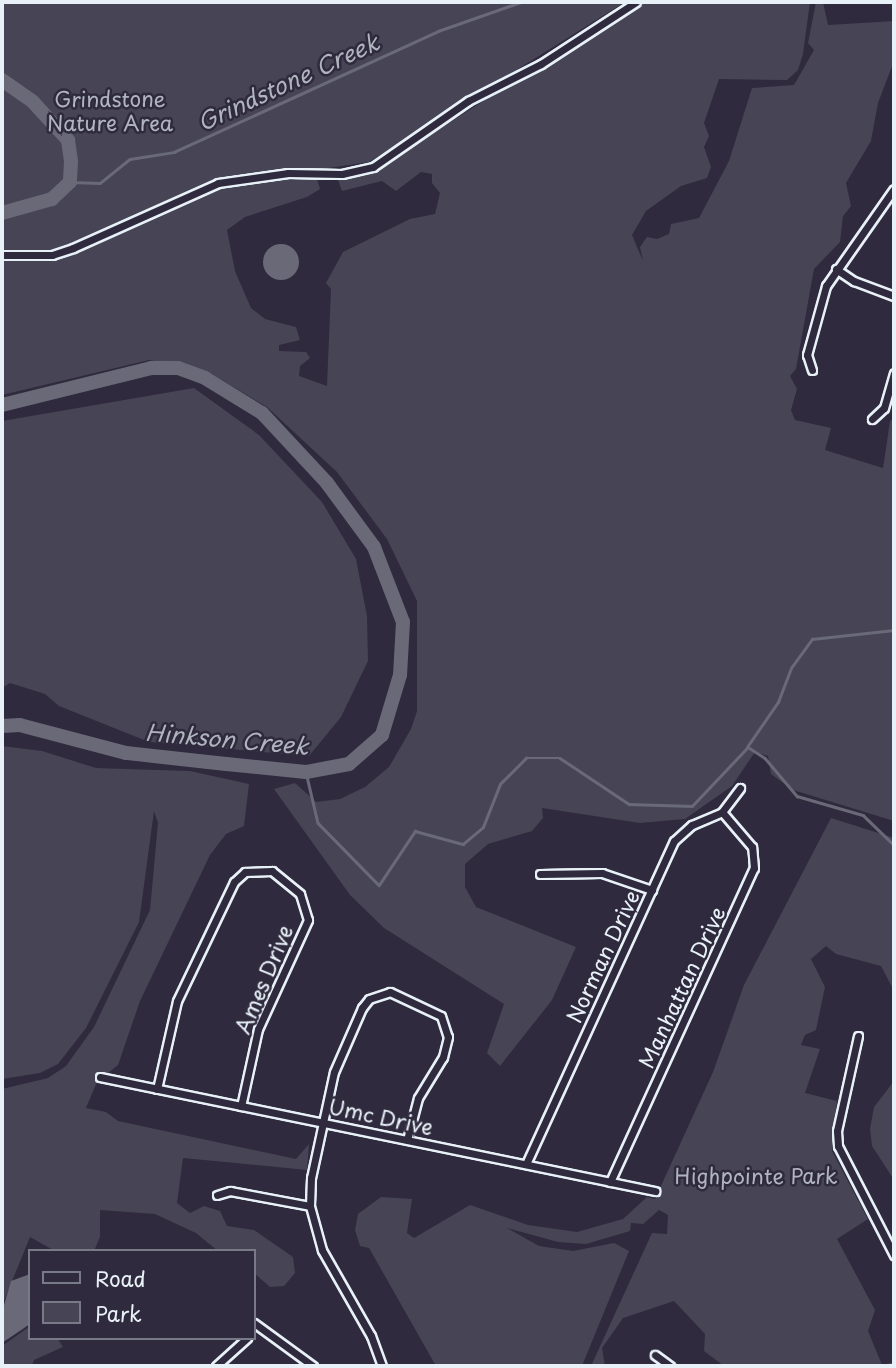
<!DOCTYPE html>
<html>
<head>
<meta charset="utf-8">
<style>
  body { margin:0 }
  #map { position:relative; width:896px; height:1368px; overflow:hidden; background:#2f2a3d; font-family:"Playpen Sans",sans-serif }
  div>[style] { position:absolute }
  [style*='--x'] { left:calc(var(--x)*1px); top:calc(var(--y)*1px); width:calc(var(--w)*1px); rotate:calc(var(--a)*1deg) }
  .green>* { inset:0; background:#464455 }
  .water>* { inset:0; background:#696978 }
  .round { border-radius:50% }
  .stream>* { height:2.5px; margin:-1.25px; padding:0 1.25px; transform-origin:1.25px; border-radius:1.25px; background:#696978 }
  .river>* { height:14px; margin:-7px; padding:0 7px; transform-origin:7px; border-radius:7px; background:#696978 }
  .roads { filter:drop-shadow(2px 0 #e8f1f8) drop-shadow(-2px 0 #e8f1f8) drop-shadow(0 2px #e8f1f8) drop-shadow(0 -2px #e8f1f8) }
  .minor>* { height:7px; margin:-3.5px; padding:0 3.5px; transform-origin:3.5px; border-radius:3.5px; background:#2f2a3d }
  span { translate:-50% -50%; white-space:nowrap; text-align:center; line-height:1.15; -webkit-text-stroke:5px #2f2a3d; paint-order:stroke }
  .park-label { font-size:21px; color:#afb4bf }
  .street-label { font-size:21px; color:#e8f1f8 }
  .water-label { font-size:23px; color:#afb4be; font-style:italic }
  .frame { position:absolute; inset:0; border:4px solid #e8f1f8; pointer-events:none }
  .legend { position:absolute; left:28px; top:1249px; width:228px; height:91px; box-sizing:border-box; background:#2f2a3d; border:2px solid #797a88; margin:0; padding:9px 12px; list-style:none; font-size:21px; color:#e8f1f8 }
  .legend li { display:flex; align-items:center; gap:14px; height:35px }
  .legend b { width:35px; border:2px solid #797a88 }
</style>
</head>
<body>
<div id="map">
  <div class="green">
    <div style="clip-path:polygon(2px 2px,625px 2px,369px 162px,234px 182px,310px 175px,317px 179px,320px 189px,307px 197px,245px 217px,227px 230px,235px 271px,251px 308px,265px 319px,296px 327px,300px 340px,279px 345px,279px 351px,306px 352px,310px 358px,300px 366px,299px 376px,327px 386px,331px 289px,326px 283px,343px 252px,410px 219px,435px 214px,440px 193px,432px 183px,432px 174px,421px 172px,396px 191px,382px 181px,342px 191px,338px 180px,371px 172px,640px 2px,810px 2px,803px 54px,798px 70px,787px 80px,719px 79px,704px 123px,709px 136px,704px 147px,711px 167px,707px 178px,681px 186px,646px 211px,632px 235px,643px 261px,640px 247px,647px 237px,657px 239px,669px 234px,671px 224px,699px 218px,729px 161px,752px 88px,794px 85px,814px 50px,808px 43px,816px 2px,823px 2px,828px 25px,894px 21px,894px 61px,878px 103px,871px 141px,846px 183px,851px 206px,843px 216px,840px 242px,814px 269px,796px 369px,790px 376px,797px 389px,791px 410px,795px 420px,831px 428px,825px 450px,883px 468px,890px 421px,894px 418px,894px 821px,793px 790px,771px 774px,768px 756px,755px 752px,732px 786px,685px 819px,640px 823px,542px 808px,543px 818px,532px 831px,488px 844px,465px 864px,465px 887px,476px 907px,576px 947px,552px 1000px,500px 1066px,487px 1053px,504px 1004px,384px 928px,350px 895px,274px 789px,295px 783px,316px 802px,340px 799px,365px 787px,389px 767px,411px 729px,417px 711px,417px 601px,387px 539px,337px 472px,267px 407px,207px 371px,149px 360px,2px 395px,2px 260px,68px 255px,123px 230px,139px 216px,46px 255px,2px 256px)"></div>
    <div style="clip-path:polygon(194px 388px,259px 435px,322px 502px,356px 559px,367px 616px,368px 661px,341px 717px,309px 756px,149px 742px,59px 706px,45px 694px,10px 683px,2px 688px,2px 421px)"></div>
    <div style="clip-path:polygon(2px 746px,42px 751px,96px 768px,190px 771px,249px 784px,244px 826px,226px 834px,210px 855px,140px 1001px,118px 1065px,97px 1082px,86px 1108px,106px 1112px,118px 1121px,296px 1159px,309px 1144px,307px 1170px,183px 1158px,177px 1203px,190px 1213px,204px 1206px,220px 1211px,227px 1226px,254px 1230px,293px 1257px,295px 1273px,284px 1286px,270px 1287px,254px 1273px,254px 1251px,218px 1251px,196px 1233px,155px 1214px,100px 1210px,100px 1237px,94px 1251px,55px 1251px,30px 1237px,2px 1306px,2px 1089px,48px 1078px,66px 1066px,94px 1027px,150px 910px,158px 823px,154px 811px,139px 922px,86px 1028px,58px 1064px,40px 1073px,2px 1079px)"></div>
    <div style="clip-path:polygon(831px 818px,894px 838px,894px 991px,881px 966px,836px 954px,826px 946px,811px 959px,825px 987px,816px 1030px,805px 1035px,801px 1045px,820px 1049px,805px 1093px,837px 1101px,832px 1151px,868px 1219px,837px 1239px,875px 1310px,868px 1331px,882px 1365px,894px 1362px,894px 1366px,724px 1366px,704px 1351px,705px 1334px,674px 1301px,623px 1318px,602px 1348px,605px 1366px,591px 1366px,652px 1233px,667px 1234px,668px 1215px,659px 1210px,643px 1224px,631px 1223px,630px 1231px,586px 1244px,558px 1242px,507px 1228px,539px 1246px,573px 1251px,614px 1243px,629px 1251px,582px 1366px,436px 1366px,369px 1248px,360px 1246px,355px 1230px,358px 1214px,381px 1197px,412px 1199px,407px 1233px,414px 1238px,470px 1205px,528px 1225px,577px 1232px,623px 1219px,647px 1197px,655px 1199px,713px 1072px,744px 985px)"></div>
    <div style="clip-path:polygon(894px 1081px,894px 1180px,872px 1146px,870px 1129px,874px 1107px)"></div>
    <div style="clip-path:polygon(29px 1327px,30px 1338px,57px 1338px,63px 1347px,34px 1360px,32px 1366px,2px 1366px,2px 1346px)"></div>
  </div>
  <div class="water">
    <div class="round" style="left:263px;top:244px;width:36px;height:36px"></div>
    <div style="clip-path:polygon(30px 1274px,30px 1324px,2px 1343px,2px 1312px,11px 1281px)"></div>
  </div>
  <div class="stream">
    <div style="--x:70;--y:182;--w:30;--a:2"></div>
    <div style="--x:100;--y:183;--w:38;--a:-39"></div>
    <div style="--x:130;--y:159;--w:45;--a:-9"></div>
    <div style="--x:174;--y:152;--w:290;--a:-24.6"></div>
    <div style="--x:438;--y:31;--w:88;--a:-19.3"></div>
    <div style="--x:747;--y:747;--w:55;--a:-55.4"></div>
    <div style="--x:778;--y:702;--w:36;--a:-69"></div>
    <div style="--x:791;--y:668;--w:36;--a:-54"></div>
    <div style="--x:812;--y:639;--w:82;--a:-6.3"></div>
    <div style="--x:306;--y:772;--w:52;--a:76.8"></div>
    <div style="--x:318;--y:823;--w:87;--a:45.5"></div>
    <div style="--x:379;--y:885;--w:65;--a:-56.3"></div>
    <div style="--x:415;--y:831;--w:50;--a:15.2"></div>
    <div style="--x:463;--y:844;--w:26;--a:-40"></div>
    <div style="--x:483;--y:827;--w:46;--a:-68.4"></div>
    <div style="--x:500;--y:784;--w:37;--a:-45"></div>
    <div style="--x:526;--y:758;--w:34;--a:0"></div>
    <div style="--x:560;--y:758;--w:83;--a:33.7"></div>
    <div style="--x:629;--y:804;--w:63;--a:1.8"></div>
    <div style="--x:692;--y:806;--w:81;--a:-46.5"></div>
    <div style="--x:748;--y:747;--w:20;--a:33"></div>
    <div style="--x:765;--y:758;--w:50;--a:49.9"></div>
    <div style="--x:797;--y:796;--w:69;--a:16.1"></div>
    <div style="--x:863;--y:815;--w:43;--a:44.1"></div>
  </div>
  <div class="river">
    <div style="--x:2;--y:80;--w:38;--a:35"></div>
    <div style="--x:33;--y:102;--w:52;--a:47.4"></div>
    <div style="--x:68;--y:140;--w:21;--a:82"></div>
    <div style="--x:71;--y:161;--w:21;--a:93"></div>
    <div style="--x:70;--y:182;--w:25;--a:137"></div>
    <div style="--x:52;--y:199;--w:52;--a:164.4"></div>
    <div style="--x:2;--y:405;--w:154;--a:-13.9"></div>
    <div style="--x:151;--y:368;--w:27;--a:0"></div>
    <div style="--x:178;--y:368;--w:29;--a:20"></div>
    <div style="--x:205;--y:378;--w:67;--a:31.6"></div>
    <div style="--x:262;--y:413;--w:96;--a:47.1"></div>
    <div style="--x:327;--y:483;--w:79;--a:53.7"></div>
    <div style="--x:374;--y:547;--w:80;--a:68.9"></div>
    <div style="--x:403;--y:622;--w:53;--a:93.2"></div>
    <div style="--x:400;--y:675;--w:63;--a:106.7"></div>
    <div style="--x:382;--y:735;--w:44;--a:138.7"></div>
    <div style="--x:349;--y:764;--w:44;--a:169.5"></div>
    <div style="--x:306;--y:772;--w:80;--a:-174.3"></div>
    <div style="--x:226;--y:764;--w:101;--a:-173.7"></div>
    <div style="--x:126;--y:753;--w:110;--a:-165.2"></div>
    <div style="--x:20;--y:725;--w:18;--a:177"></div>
  </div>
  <div class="roads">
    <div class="minor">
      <div style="--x:2;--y:255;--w:50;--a:0"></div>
      <div style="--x:52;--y:255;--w:22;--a:-18"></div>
      <div style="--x:73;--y:248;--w:159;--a:-24.1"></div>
      <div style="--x:218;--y:183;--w:71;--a:-8.1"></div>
      <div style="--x:288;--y:173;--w:54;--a:1.1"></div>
      <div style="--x:342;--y:174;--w:32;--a:-13"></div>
      <div style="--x:373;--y:167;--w:116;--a:-34.8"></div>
      <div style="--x:468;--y:101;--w:82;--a:-26.9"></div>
      <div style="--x:541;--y:64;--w:113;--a:-33.1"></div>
      <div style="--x:836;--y:269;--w:22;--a:34"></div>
      <div style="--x:854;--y:281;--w:43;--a:20.6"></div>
      <div style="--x:812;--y:370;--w:16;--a:-108"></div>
      <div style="--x:807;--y:355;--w:72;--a:-74.6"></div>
      <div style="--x:826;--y:286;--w:118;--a:-55"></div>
      <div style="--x:872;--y:419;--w:16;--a:-43"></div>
      <div style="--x:884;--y:408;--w:36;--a:-74"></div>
      <div style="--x:540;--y:874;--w:62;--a:-0.9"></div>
      <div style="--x:602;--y:873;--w:53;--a:18.8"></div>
      <div style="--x:858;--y:1036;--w:97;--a:102.5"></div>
      <div style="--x:837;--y:1131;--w:15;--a:86"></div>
      <div style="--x:838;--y:1146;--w:123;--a:62.8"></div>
      <div style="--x:100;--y:1077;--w:567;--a:11.61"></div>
      <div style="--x:157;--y:1089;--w:90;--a:-77.2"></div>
      <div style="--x:177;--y:1001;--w:132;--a:-64.4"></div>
      <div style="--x:234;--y:882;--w:15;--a:-42"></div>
      <div style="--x:245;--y:872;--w:27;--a:-2"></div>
      <div style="--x:272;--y:871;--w:36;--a:39"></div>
      <div style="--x:300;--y:894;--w:27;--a:73"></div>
      <div style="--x:308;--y:920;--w:120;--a:114.6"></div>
      <div style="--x:258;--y:1029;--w:79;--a:102.4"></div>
      <div style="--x:526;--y:1164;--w:355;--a:-65.4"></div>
      <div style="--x:674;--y:841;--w:24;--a:-42"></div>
      <div style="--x:692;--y:825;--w:33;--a:-23"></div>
      <div style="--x:722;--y:812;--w:30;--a:-53"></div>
      <div style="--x:610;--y:1182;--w:345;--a:-65.4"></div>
      <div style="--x:754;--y:868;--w:21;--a:-95"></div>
      <div style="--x:752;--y:847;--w:46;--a:-130.6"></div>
      <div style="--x:217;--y:1195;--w:14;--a:-17"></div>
      <div style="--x:230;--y:1191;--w:81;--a:10.6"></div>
      <div style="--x:254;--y:1323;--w:73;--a:36.1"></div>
      <div style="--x:655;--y:1355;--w:19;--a:36"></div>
      <div style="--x:216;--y:1366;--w:42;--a:-42.1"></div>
      <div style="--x:382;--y:1366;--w:32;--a:-110"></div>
      <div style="--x:371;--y:1336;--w:99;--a:-119.7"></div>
      <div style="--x:322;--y:1250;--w:46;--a:-105.3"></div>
      <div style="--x:310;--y:1206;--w:28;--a:-88"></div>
      <div style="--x:311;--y:1178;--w:108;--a:-77.8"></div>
      <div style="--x:334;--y:1072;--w:70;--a:-66.4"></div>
      <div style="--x:362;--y:1008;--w:11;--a:-52"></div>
      <div style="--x:369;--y:999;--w:22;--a:-18"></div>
      <div style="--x:390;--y:992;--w:56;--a:25.2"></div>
      <div style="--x:441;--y:1016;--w:22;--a:72"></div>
      <div style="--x:448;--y:1037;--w:21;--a:104"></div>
      <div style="--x:443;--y:1057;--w:48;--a:121.4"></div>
      <div style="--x:418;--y:1098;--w:43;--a:104.7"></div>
    </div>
  </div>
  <div class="park-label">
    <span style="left:110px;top:110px">Grindstone<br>Nature Area</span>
    <span style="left:756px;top:1175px">Highpointe Park</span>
  </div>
  <div class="street-label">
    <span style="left:602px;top:956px;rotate:-65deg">Norman Drive</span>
    <span style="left:263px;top:979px;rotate:-67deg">Ames Drive</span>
    <span style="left:681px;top:987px;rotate:-65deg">Manhattan Drive</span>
    <span style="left:381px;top:1116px;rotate:12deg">Umc Drive</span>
  </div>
  <div class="water-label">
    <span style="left:288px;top:82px;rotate:-25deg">Grindstone Creek</span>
    <span style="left:227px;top:739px;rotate:5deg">Hinkson Creek</span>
  </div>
  <div class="frame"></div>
  <ul class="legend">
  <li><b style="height:9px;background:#2f2a3d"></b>Road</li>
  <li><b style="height:19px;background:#464455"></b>Park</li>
  </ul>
</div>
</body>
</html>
